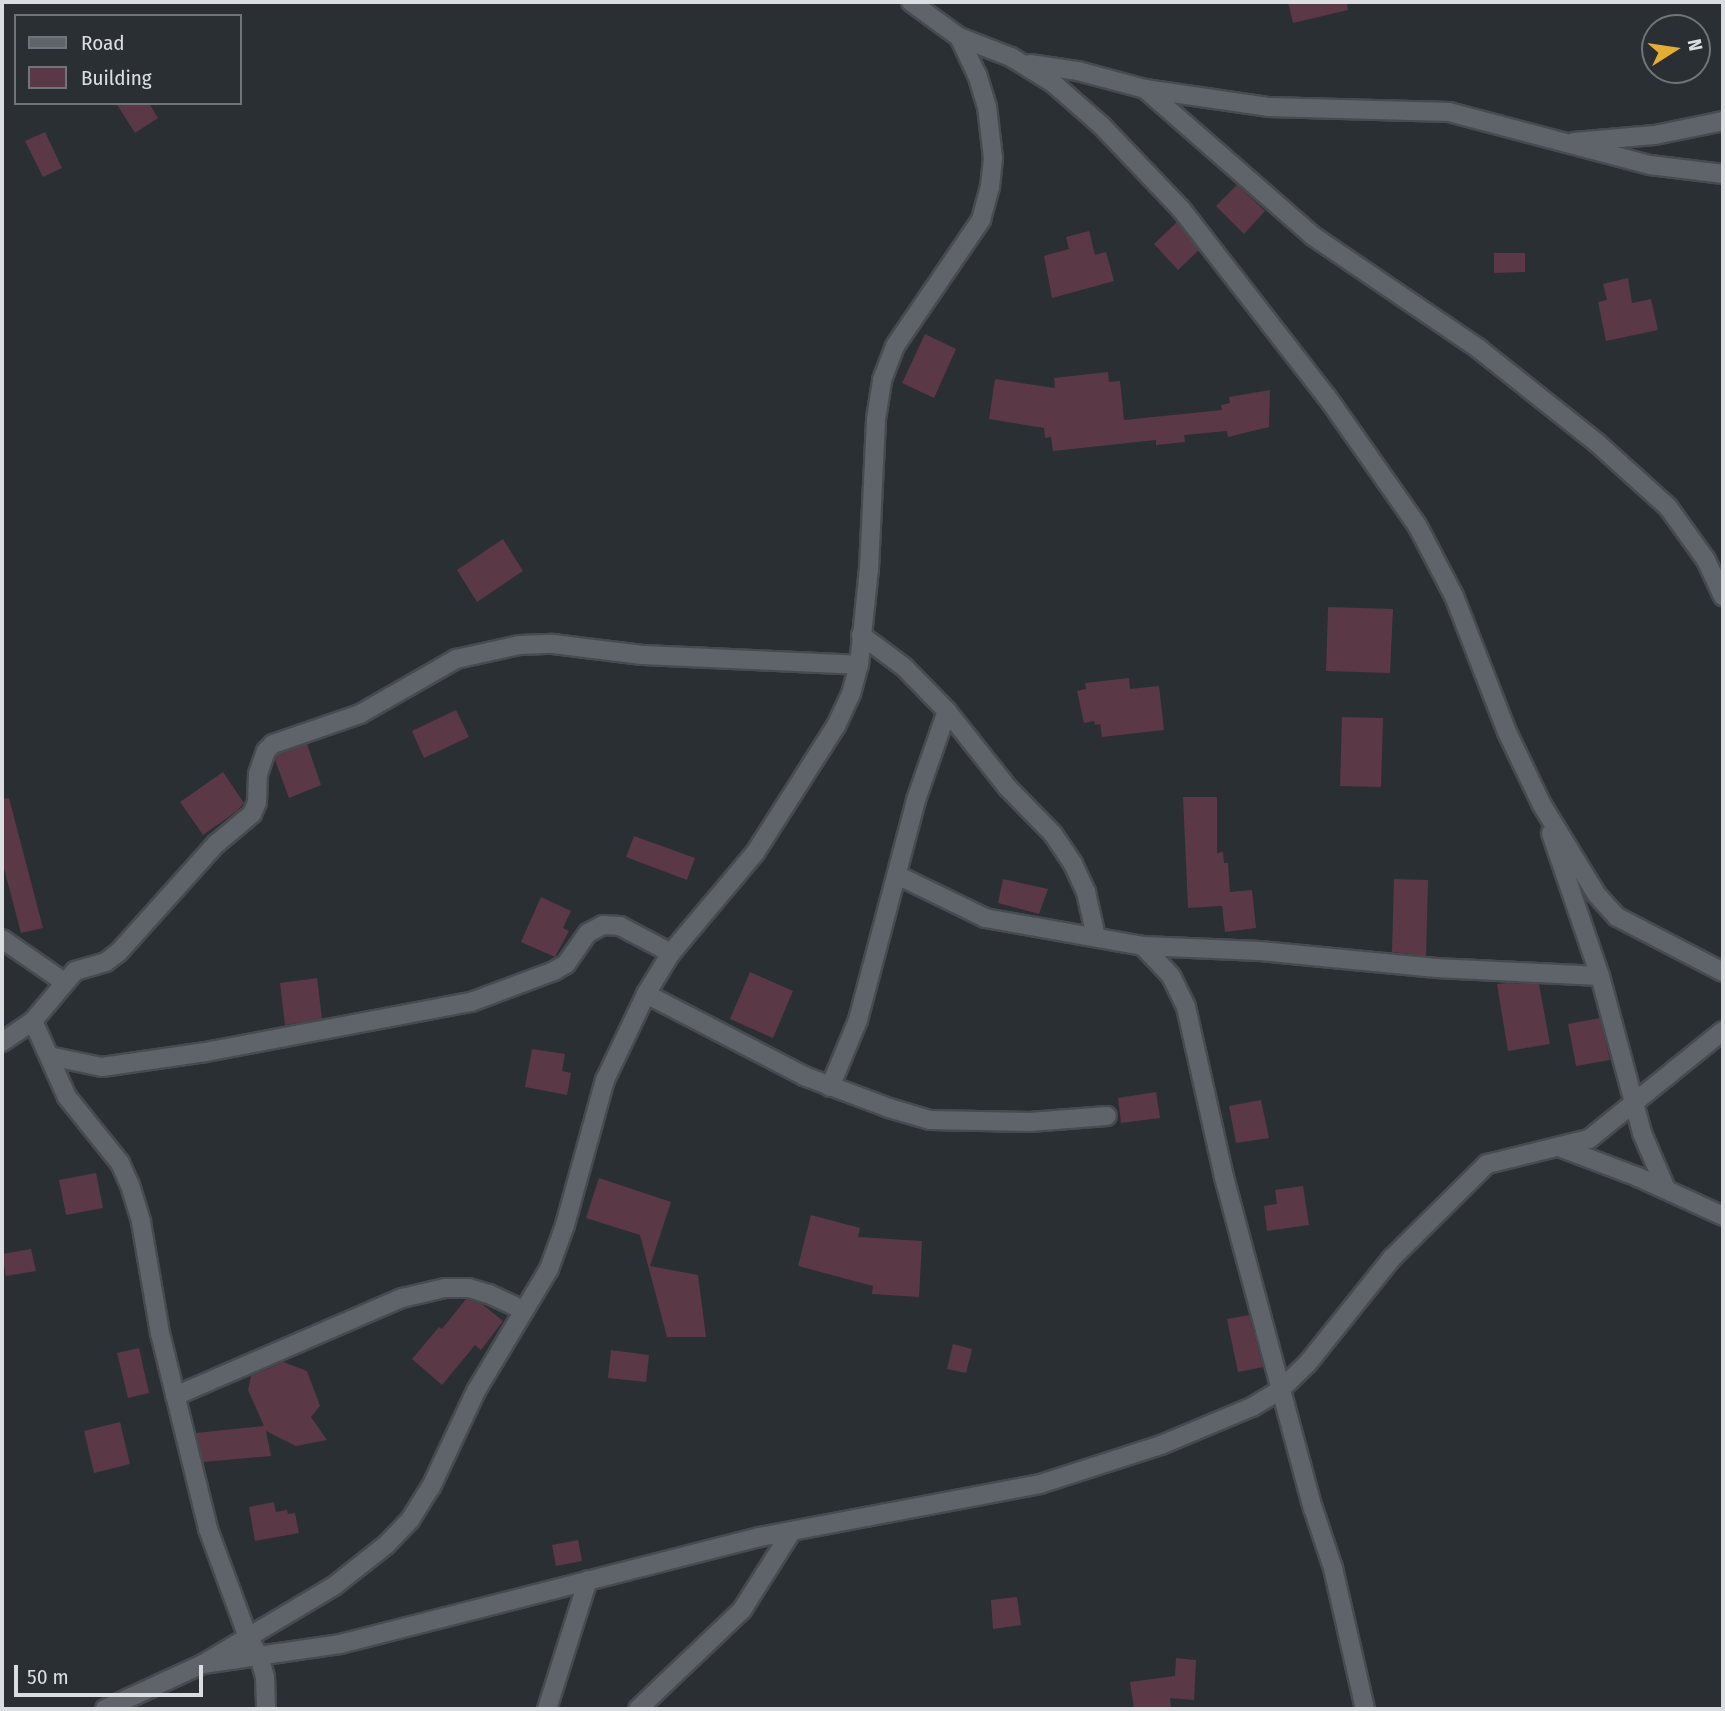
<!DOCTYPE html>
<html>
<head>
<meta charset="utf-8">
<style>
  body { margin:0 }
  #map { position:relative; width:1725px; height:1711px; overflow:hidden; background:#2a2f34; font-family:"Fira Sans Condensed",sans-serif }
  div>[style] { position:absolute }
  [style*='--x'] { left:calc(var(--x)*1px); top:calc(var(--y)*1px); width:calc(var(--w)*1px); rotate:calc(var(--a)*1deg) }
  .building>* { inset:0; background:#5a3846 }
  .roads { filter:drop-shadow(2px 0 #474b4f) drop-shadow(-2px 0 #474b4f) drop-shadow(0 2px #474b4f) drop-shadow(0 -2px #474b4f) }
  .minor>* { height:18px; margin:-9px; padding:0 9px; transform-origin:9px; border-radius:9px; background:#5f646a }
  span { translate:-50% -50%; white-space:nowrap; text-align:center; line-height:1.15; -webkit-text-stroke:5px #2a2f34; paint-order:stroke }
  .frame { position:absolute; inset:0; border:4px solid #dadee1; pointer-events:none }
  .legend { position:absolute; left:14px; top:14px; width:228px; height:91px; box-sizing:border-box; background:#2a2f34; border:2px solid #707579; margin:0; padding:9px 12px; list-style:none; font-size:21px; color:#dadee1 }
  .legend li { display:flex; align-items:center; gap:14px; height:35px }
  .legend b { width:35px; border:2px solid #707579 }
  .north { position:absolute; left:1641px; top:14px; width:70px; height:70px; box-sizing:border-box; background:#2a2f34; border:2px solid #707579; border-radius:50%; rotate:78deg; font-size:19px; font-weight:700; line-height:28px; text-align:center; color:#dadee1 }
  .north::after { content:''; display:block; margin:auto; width:24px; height:32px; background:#e4ae35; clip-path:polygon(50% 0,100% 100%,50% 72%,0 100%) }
  .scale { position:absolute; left:14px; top:1665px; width:189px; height:32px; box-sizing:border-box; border:4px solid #dadee1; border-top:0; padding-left:9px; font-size:21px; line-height:24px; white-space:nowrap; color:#dadee1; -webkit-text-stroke:5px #2a2f34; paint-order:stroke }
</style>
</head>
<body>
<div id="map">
  <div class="building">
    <div style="clip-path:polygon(1288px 2px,1347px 2px,1348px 10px,1293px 23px)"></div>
    <div style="clip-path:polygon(116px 103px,149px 103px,158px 118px,135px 133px)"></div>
    <div style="clip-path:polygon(45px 132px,62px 168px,43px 177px,25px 141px)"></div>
    <div style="clip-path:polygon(1237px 185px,1265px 211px,1244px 234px,1216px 206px)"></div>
    <div style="clip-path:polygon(1177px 222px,1199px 250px,1178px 270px,1154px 244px)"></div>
    <div style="clip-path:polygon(1089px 231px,1095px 255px,1106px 252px,1114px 281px,1052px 298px,1044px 256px,1069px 249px,1066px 237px)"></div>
    <div style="clip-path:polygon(1494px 253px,1525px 253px,1525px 272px,1494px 273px)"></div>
    <div style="clip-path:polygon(1628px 278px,1632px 303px,1651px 299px,1658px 330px,1606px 341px,1598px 302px,1607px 300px,1603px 284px)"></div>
    <div style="clip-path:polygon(925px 334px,956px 349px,934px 398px,902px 383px)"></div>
    <div style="clip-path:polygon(1108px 372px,1109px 382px,1120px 381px,1124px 420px,1222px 410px,1221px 405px,1230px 403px,1229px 397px,1270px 390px,1269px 427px,1228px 437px,1227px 431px,1184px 435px,1185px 442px,1156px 445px,1156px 440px,1053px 451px,1051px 437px,1045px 438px,1044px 428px,989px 419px,995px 379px,1055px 388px,1054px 378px)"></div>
    <div style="clip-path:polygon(503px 539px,523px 571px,477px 602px,457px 570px)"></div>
    <div style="clip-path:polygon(1328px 607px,1393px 609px,1390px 673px,1326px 671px)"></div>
    <div style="clip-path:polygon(1129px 678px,1130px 689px,1159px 686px,1164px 730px,1102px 737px,1100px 724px,1095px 725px,1094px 721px,1084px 723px,1077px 691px,1086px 689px,1085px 683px)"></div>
    <div style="clip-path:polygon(456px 710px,469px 737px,424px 758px,412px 731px)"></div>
    <div style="clip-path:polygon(1342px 717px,1383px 718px,1381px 787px,1340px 786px)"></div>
    <div style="clip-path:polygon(307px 744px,321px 785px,289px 798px,275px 760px,279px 754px)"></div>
    <div style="clip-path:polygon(223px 772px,244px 803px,237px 811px,203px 835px,180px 802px)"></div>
    <div style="clip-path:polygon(1183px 797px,1217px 797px,1217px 853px,1223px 852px,1224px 863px,1228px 863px,1230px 892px,1252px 890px,1256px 928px,1225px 932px,1222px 906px,1188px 908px)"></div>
    <div style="clip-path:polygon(9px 798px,43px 928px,21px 933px,2px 861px,2px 799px)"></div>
    <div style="clip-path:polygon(634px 836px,695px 858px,687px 880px,626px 857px)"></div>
    <div style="clip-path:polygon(1003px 879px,1048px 889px,1039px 914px,998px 903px)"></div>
    <div style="clip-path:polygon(1394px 879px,1428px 880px,1426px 956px,1392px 952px)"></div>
    <div style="clip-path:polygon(541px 897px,571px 911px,563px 928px,569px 931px,555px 957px,521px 942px)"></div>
    <div style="clip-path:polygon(750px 972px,793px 991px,773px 1038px,730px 1019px)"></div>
    <div style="clip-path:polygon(317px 978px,322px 1019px,285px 1025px,280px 983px)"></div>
    <div style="clip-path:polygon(1507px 983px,1539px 984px,1550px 1044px,1508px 1051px,1497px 984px)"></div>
    <div style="clip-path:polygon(1600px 1018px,1610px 1060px,1576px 1066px,1568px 1024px)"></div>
    <div style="clip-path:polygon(532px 1049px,565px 1054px,562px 1071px,571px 1073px,567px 1095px,525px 1087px)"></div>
    <div style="clip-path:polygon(1156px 1092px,1160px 1118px,1121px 1123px,1118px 1098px)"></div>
    <div style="clip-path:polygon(1261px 1100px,1269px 1138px,1236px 1143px,1229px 1106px)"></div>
    <div style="clip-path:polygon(96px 1173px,103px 1208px,66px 1215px,59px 1180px)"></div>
    <div style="clip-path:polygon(599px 1178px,671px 1202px,650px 1266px,698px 1275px,706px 1337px,667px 1337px,640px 1235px,586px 1218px)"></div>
    <div style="clip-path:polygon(1303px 1186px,1309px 1225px,1267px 1231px,1264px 1206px,1277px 1204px,1275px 1190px)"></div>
    <div style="clip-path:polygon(811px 1215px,860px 1228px,858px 1237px,922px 1241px,919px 1297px,872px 1294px,873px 1286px,798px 1266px)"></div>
    <div style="clip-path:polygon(31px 1249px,36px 1271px,6px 1276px,2px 1254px)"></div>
    <div style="clip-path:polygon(466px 1299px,482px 1304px,503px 1321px,481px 1350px,475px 1345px,442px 1385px,412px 1359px,439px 1327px,442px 1329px)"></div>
    <div style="clip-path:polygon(1249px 1315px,1263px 1367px,1238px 1372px,1227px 1319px)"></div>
    <div style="clip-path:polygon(953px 1344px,972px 1349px,966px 1373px,947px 1369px)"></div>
    <div style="clip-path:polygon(139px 1348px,149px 1393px,128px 1398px,117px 1353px)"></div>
    <div style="clip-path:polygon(611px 1350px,649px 1355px,646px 1382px,608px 1378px)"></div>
    <div style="clip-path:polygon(283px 1362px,307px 1371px,320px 1406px,311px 1417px,327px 1440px,296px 1446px,266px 1431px,271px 1456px,203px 1462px,196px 1433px,264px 1426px,248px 1390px,251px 1376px)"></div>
    <div style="clip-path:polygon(120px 1422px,130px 1464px,94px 1473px,84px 1431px)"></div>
    <div style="clip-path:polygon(274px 1502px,276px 1512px,287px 1510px,288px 1514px,295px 1513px,299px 1533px,255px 1541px,249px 1507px)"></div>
    <div style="clip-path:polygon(578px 1540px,582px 1561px,556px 1566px,552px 1545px)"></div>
    <div style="clip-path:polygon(1017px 1597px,1021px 1625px,993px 1629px,991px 1600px)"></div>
    <div style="clip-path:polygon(1176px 1658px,1196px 1660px,1194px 1700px,1170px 1698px,1171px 1709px,1134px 1709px,1130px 1682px,1175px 1676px)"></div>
  </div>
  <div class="roads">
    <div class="minor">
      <div style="--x:911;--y:2;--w:59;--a:36.1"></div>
      <div style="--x:959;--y:37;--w:56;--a:21"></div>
      <div style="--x:1011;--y:57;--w:49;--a:31.8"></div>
      <div style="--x:1053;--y:83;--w:64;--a:41.2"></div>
      <div style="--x:1101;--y:125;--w:116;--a:46.4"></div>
      <div style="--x:1181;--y:209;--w:238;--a:52.2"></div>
      <div style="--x:1327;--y:397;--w:156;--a:54.9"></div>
      <div style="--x:1417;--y:525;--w:80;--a:62.5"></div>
      <div style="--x:1454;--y:596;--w:146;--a:68.7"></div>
      <div style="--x:1507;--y:732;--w:81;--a:64.4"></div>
      <div style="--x:1542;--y:805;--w:105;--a:58.6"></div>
      <div style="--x:1597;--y:895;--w:30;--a:48"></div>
      <div style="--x:1617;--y:917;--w:119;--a:27.4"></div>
      <div style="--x:1030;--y:64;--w:49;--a:8.3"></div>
      <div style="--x:1078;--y:71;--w:69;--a:15"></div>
      <div style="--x:1145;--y:89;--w:124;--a:8.3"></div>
      <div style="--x:1268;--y:107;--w:181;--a:1.6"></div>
      <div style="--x:1449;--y:112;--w:208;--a:14.8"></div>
      <div style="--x:1650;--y:165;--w:74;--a:7"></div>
      <div style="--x:1145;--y:89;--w:223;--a:41.2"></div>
      <div style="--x:1313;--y:236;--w:201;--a:34.2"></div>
      <div style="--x:1479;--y:349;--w:149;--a:38.5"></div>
      <div style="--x:1596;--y:442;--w:97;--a:42.1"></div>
      <div style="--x:1668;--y:507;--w:65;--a:54.4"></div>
      <div style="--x:1706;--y:560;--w:40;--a:65"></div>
      <div style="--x:1574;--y:142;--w:81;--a:-4.9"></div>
      <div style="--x:1655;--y:135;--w:69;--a:-11.6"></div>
      <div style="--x:861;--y:635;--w:54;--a:36.7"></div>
      <div style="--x:904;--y:667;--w:62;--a:45.7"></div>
      <div style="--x:947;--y:711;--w:98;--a:51.6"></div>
      <div style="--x:1008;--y:788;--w:64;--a:45.6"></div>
      <div style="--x:1053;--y:834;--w:36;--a:56"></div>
      <div style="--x:1073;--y:864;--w:31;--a:65"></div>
      <div style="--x:1086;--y:892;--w:46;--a:77.5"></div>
      <div style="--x:1551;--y:833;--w:151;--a:71.1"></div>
      <div style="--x:1600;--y:976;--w:163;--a:75"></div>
      <div style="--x:1642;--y:1133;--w:61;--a:66.8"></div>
      <div style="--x:897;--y:875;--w:98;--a:26"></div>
      <div style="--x:985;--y:918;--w:160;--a:10"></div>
      <div style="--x:1143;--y:946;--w:41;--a:47"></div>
      <div style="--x:1171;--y:976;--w:34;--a:64"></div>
      <div style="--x:1186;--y:1007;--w:174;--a:77.4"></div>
      <div style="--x:1224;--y:1177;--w:343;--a:75"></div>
      <div style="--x:1313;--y:1508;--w:63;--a:71.6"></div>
      <div style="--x:1333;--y:1568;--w:145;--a:77.2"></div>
      <div style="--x:2;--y:939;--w:75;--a:34.7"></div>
      <div style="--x:1143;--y:946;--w:117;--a:2.4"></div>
      <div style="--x:1260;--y:951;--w:177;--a:5.5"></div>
      <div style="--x:1436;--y:968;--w:164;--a:2.8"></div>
      <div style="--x:646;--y:994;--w:178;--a:27.4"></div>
      <div style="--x:804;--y:1076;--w:91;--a:20.6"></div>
      <div style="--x:889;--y:1108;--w:43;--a:16.3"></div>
      <div style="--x:930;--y:1120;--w:100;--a:1.1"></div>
      <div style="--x:1030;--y:1122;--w:77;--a:-4.5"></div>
      <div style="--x:33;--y:1021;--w:83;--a:65.9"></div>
      <div style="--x:67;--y:1097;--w:85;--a:51.2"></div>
      <div style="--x:120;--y:1163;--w:24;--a:66"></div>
      <div style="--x:130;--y:1185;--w:39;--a:73"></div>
      <div style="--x:141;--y:1222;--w:113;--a:80.3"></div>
      <div style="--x:160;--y:1333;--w:202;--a:76.2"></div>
      <div style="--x:208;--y:1529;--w:115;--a:69.7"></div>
      <div style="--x:248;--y:1637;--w:22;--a:60"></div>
      <div style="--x:259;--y:1656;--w:22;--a:74"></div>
      <div style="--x:265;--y:1677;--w:32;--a:88"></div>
      <div style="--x:2;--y:1042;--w:37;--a:-34"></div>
      <div style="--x:33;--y:1021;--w:65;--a:-50"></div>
      <div style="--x:75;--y:971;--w:32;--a:-16"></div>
      <div style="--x:106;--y:962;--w:16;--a:-38"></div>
      <div style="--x:119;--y:952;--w:145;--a:-48.1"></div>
      <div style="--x:216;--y:844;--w:47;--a:-39.8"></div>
      <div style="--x:252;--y:814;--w:13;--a:-67"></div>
      <div style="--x:257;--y:802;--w:28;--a:-88"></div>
      <div style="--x:258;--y:774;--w:24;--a:-71"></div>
      <div style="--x:266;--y:751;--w:10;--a:-45"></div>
      <div style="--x:273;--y:744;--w:92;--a:-19"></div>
      <div style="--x:360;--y:714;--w:111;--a:-29.8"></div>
      <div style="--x:456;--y:659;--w:65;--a:-12.5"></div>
      <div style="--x:519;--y:645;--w:34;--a:-2"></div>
      <div style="--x:553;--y:644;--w:90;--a:7"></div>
      <div style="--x:642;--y:655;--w:217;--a:2.6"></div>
      <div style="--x:49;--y:1056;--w:54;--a:11.7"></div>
      <div style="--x:102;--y:1067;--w:105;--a:-8.2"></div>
      <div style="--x:206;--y:1052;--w:270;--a:-10.7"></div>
      <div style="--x:471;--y:1002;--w:89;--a:-20.5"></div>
      <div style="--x:554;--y:971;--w:14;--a:-30"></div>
      <div style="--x:566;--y:964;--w:38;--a:-55"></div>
      <div style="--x:588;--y:933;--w:17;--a:-28"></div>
      <div style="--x:603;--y:925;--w:17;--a:3"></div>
      <div style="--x:620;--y:926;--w:58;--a:27.9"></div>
      <div style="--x:830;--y:1087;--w:73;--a:-67.3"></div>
      <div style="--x:858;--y:1020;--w:228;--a:-75.2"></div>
      <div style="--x:916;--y:800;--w:94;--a:-70.8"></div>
      <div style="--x:1559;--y:1147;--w:85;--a:20.8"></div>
      <div style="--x:1638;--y:1177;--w:94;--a:24.6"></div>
      <div style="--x:175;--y:1396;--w:247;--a:-23.4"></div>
      <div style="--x:402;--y:1298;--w:44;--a:-13.1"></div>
      <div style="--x:445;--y:1288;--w:24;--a:0"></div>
      <div style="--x:469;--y:1288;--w:21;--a:17"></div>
      <div style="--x:489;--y:1294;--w:38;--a:25"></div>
      <div style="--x:203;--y:1664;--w:152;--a:-30.8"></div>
      <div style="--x:334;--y:1586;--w:66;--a:-38.3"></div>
      <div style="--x:386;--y:1545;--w:35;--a:-46"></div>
      <div style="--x:410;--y:1520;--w:39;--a:-58"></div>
      <div style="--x:431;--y:1487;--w:106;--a:-64.9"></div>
      <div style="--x:476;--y:1391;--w:142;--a:-59.1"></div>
      <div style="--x:549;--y:1269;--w:47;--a:-70"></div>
      <div style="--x:565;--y:1225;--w:150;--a:-74.6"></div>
      <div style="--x:605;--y:1080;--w:95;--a:-64.5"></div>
      <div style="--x:646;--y:994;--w:48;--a:-58.6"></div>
      <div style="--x:671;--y:953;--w:131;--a:-50"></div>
      <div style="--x:755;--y:853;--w:151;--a:-57.5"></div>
      <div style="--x:836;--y:726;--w:35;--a:-65"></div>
      <div style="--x:851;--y:694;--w:30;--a:-75"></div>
      <div style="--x:859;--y:665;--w:97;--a:-84.1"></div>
      <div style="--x:869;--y:569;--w:150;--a:-87.3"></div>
      <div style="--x:876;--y:419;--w:39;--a:-81"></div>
      <div style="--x:882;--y:380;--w:36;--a:-69"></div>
      <div style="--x:895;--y:346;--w:153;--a:-55.7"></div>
      <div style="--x:981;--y:220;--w:34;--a:-75"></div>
      <div style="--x:990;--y:187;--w:29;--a:-84"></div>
      <div style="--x:993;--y:158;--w:51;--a:-96.7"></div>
      <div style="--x:987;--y:107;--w:34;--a:-107"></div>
      <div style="--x:977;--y:75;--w:42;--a:-115.3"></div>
      <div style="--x:105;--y:1709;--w:108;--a:-24.7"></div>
      <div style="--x:203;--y:1664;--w:138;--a:-8.3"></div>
      <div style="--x:340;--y:1644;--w:433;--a:-14.3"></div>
      <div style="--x:760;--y:1537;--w:285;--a:-10.7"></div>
      <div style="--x:1040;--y:1484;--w:127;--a:-17.9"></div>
      <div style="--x:1161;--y:1445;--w:99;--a:-22.7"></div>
      <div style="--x:1252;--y:1407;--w:33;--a:-31"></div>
      <div style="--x:1280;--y:1390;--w:37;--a:-44"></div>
      <div style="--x:1307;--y:1364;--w:136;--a:-51.3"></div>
      <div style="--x:1392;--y:1258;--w:134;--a:-44.7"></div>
      <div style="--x:1487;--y:1164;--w:105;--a:-13.8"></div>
      <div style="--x:1589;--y:1139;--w:172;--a:-38.9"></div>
      <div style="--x:547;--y:1709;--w:135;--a:-72.4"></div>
      <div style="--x:638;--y:1709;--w:144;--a:-43.6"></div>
      <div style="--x:742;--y:1610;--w:93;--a:-57.7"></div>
    </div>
  </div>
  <div class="frame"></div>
  <ul class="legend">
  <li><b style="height:9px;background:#5f646a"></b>Road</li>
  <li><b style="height:19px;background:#5a3846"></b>Building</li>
  </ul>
  <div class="north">N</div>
  <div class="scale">50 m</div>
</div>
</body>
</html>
